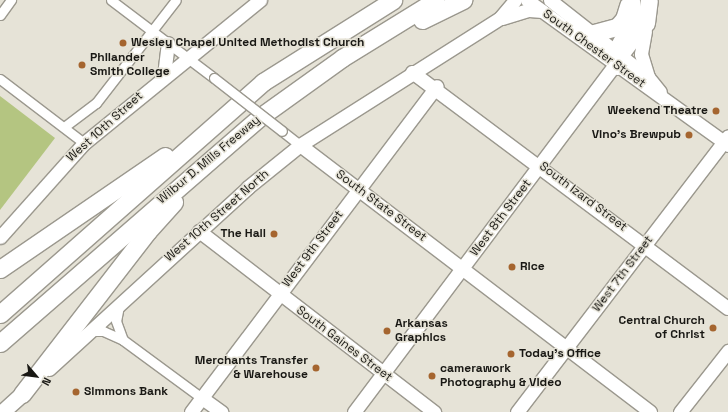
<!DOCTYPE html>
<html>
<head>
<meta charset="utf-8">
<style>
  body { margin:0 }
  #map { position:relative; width:728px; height:412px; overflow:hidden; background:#e6e3d7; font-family:"Space Grotesk",sans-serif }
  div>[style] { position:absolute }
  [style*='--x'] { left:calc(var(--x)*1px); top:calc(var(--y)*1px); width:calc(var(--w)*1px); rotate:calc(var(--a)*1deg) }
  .green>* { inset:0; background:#b4c581 }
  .roads { filter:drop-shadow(1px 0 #9b988e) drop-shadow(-1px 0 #9b988e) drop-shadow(0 1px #9b988e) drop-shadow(0 -1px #9b988e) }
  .street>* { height:9px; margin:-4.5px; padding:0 4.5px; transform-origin:4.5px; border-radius:4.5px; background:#fff }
  .secondary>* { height:13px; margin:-6.5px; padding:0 6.5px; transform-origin:6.5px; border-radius:6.5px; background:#fff }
  .primary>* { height:15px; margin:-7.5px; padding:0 7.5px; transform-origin:7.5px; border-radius:7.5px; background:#fff }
  .highway>* { height:17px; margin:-8.5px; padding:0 8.5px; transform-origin:8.5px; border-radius:8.5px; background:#fff }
  .bridges { filter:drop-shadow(1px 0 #9b988e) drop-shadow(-1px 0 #9b988e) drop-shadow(0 1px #9b988e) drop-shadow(0 -1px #9b988e) }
  .street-bridge>* { height:9px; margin:-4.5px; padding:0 4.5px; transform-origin:4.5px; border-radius:4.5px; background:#fff }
  .dots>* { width:11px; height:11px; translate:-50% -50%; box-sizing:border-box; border:2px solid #e6e3d7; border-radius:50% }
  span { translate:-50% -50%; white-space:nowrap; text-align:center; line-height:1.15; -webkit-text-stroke:3px #e6e3d7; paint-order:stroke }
  .poi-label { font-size:12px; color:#191814; font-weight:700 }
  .left { translate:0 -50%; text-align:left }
  .right { translate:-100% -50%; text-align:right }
  .street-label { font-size:12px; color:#191814 }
  .north { position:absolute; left:16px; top:356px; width:40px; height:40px; -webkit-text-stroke:3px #e6e3d7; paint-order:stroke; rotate:118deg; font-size:11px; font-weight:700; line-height:16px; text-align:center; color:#191814 }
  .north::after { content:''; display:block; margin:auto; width:14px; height:18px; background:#191814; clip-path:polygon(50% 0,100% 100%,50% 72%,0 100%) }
</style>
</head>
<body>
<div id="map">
  <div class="green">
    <div style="clip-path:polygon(0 96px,55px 138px,0 210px)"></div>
  </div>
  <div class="roads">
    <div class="street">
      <div style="--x:111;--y:0;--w:129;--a:37.1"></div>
      <div style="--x:0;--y:15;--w:19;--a:-54"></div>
      <div style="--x:0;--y:79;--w:106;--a:37.3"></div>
      <div style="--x:64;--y:127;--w:40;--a:-37"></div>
      <div style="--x:96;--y:103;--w:130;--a:-52.2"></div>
      <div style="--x:282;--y:131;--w:23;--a:38"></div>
      <div style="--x:119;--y:306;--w:15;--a:101"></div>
      <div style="--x:116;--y:321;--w:20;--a:70"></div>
      <div style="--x:90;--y:331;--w:13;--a:0"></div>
      <div style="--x:103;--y:331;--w:22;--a:24"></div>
      <div style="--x:123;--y:340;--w:98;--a:36.3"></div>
    </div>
    <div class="secondary">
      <div style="--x:527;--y:0;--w:248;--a:35.8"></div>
      <div style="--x:550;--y:0;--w:125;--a:38.2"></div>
      <div style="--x:648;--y:77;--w:19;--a:51"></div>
      <div style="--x:502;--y:18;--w:28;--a:-17"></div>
      <div style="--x:529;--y:10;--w:13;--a:4"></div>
      <div style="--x:645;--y:31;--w:23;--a:100"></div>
      <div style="--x:641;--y:54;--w:24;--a:73"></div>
      <div style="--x:412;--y:72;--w:394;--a:36.8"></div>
      <div style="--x:164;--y:75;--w:32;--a:-83"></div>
      <div style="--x:300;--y:145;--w:440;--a:37.3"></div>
      <div style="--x:199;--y:231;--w:297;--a:37.6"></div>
      <div style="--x:0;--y:237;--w:126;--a:-48.2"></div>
      <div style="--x:84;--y:143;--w:227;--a:-39.1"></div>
      <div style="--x:49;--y:369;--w:270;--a:-42.4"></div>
      <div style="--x:248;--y:187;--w:67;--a:-38.9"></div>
      <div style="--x:300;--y:145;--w:237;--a:-32.4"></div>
      <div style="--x:500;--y:18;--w:23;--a:-50"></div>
      <div style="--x:202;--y:398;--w:24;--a:36"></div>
      <div style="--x:191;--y:412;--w:408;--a:-53"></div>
      <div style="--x:354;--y:412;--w:486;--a:-53.1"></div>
      <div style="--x:517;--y:412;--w:347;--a:-52.6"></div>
      <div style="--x:680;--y:412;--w:78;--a:-51.8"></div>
    </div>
    <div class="primary">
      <div style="--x:2;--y:412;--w:27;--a:-42"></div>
    </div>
    <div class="highway">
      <div style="--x:422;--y:20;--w:46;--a:-26"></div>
      <div style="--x:646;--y:23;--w:23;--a:-83"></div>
      <div style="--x:594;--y:33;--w:24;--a:-15"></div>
      <div style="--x:617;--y:27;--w:11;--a:-49"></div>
      <div style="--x:624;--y:19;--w:14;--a:-73"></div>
      <div style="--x:617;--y:66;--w:15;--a:-94"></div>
      <div style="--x:616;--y:51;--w:35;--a:-61"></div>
      <div style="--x:633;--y:20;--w:20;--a:-96"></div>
      <div style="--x:0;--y:269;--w:200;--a:-34.4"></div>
      <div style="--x:0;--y:314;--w:351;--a:-41.4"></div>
      <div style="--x:263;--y:82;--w:154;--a:-32.2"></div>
      <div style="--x:0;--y:343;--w:344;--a:-41"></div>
      <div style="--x:260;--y:117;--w:101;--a:-35.7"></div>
      <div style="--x:342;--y:58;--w:110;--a:-31.7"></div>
      <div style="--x:22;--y:394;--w:206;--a:-52.3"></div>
      <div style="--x:148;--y:231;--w:39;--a:-48"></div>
    </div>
  </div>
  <div class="bridges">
    <div class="street-bridge">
      <div style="--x:214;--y:78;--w:86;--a:37.9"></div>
    </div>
  </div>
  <div class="dots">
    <div style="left:123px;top:43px;background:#a5652f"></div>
    <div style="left:82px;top:65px;background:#a5652f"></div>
    <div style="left:716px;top:111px;background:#a5652f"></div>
    <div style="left:689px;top:135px;background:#a5652f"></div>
    <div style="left:274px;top:234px;background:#a5652f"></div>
    <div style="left:512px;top:267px;background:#a5652f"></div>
    <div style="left:713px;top:328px;background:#a5652f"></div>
    <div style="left:387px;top:331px;background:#a5652f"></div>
    <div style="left:511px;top:354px;background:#a5652f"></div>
    <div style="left:316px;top:368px;background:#a5652f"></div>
    <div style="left:432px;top:376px;background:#a5652f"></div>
    <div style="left:76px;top:392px;background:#a5652f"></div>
  </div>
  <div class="poi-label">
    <span class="left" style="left:131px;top:43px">Wesley Chapel United Methodist Church</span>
    <span class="left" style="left:90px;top:65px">Philander<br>Smith College</span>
    <span class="right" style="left:708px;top:111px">Weekend Theatre</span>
    <span class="right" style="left:681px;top:135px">Vino's Brewpub</span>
    <span class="right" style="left:266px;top:234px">The Hall</span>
    <span class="left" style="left:520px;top:267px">Rice</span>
    <span class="right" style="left:705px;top:328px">Central Church<br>of Christ</span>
    <span class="left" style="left:395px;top:331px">Arkansas<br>Graphics</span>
    <span class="left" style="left:519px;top:354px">Today's Office</span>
    <span class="right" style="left:308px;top:368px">Merchants Transfer<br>&amp; Warehouse</span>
    <span class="left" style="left:440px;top:376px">camerawork<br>Photography &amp; Video</span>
    <span class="left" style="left:84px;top:392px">Simmons Bank</span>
  </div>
  <div class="street-label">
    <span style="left:594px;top:49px;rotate:36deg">South Chester Street</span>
    <span style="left:105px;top:127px;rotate:-42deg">West 10th Street</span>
    <span style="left:209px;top:160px;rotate:-40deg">Wilbur D. Mills Freeway</span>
    <span style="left:583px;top:197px;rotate:37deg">South Izard Street</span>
    <span style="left:381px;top:206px;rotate:37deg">South State Street</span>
    <span style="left:217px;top:216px;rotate:-41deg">West 10th Street North</span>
    <span style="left:501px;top:218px;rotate:-53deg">West 8th Street</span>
    <span style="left:313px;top:249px;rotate:-53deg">West 9th Street</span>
    <span style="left:623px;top:274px;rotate:-53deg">West 7th Street</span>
    <span style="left:344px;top:344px;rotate:37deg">South Gaines Street</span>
  </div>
  <div class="north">N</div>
</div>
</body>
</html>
